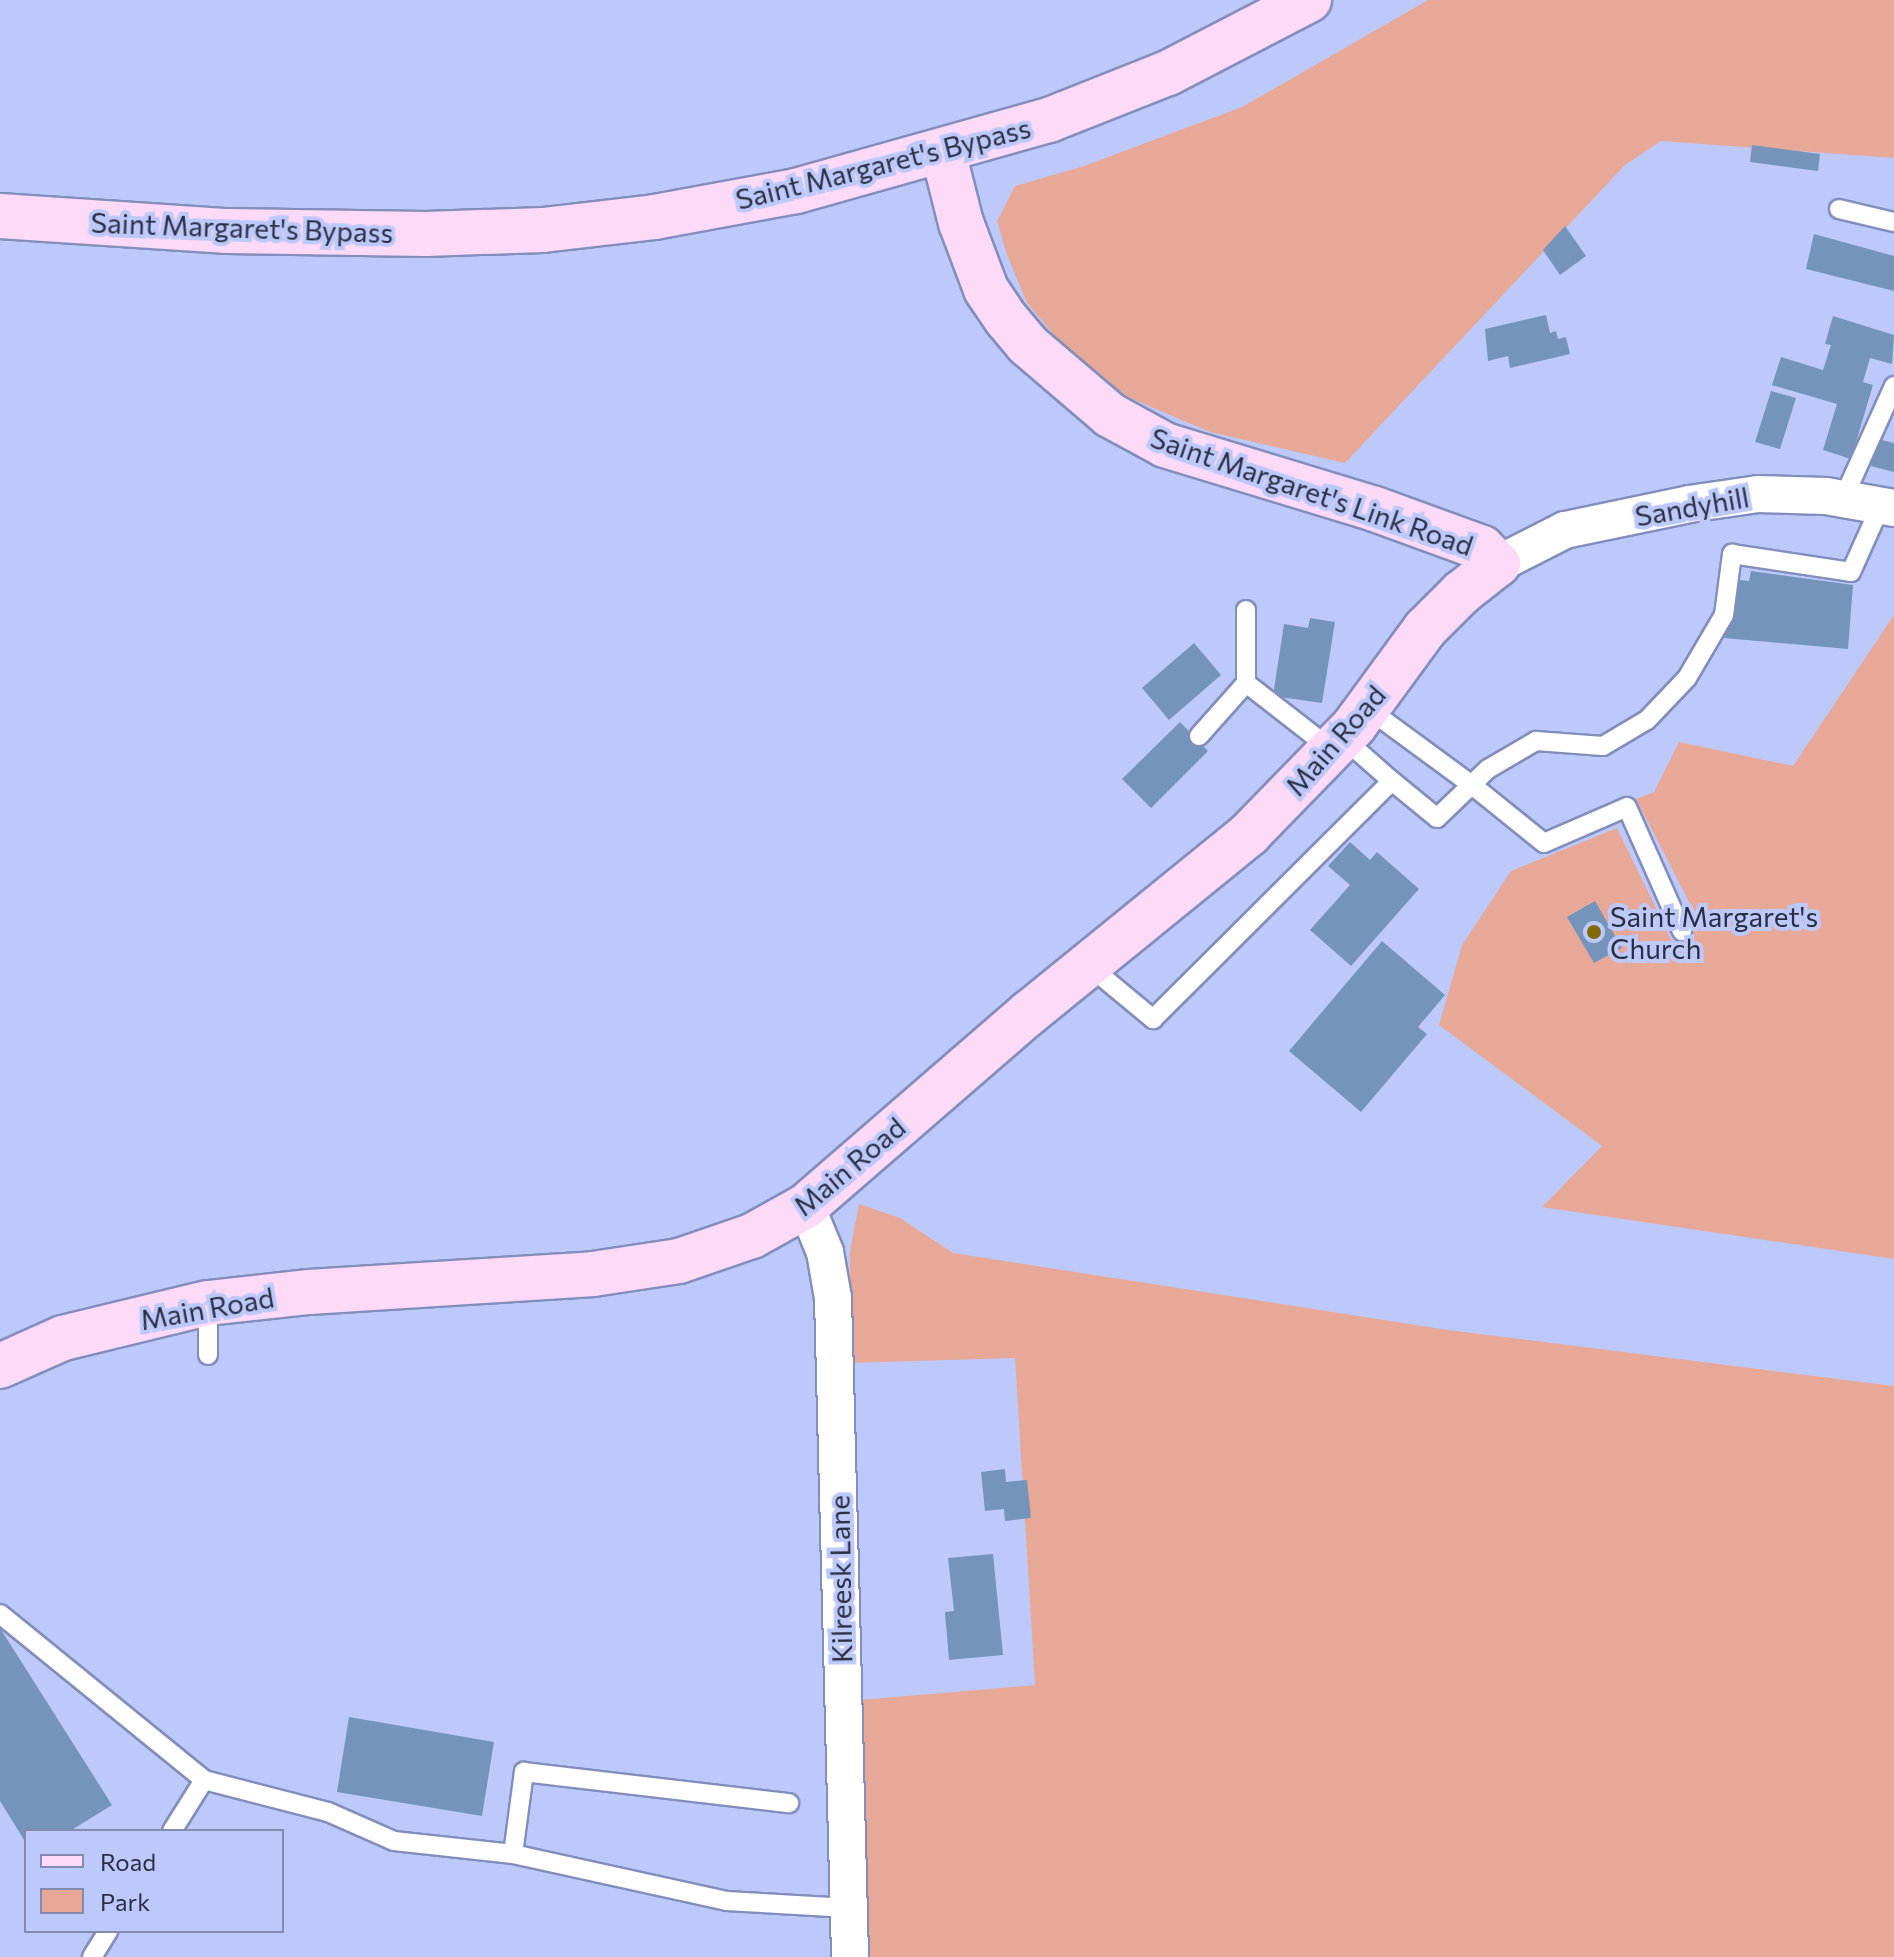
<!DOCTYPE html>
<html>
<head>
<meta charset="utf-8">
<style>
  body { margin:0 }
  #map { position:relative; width:1894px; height:1957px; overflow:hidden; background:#bdc9fa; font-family:Commissioner,sans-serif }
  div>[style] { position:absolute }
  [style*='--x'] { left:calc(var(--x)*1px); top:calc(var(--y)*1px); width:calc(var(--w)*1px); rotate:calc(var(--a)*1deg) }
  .green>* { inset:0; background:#e8a898 }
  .building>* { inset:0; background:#7494bc }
  .roads { filter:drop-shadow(2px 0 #838ebc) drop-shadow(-2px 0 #838ebc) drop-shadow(0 2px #838ebc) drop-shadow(0 -2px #838ebc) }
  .lane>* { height:18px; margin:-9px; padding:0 9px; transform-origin:9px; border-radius:9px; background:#fff }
  .street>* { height:36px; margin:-18px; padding:0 18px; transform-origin:18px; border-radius:18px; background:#fff }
  .secondary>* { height:44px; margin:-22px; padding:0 22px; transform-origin:22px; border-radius:22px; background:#fddaf7 }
  .dots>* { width:22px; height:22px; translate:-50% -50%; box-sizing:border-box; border:4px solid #bdc9fa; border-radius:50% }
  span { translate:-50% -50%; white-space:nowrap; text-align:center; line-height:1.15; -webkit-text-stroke:8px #bdc9fa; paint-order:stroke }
  .street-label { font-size:28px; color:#2b2f42 }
  .poi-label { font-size:28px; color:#2b2f42 }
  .left { translate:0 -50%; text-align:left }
  .legend { position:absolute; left:24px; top:1829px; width:260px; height:104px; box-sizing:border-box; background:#bdc9fa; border:2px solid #838bb0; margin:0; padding:10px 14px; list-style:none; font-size:24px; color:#2b2f42 }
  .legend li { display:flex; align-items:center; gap:16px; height:40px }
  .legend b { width:40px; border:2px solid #838bb0 }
</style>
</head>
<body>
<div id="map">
  <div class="green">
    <div style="clip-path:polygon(1428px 0,1894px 0,1894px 158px,1661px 141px,1625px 165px,1345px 463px,1210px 432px,1130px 398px,1075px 360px,1027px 303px,1006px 252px,997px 221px,1015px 186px,1084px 166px,1242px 107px)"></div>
    <div style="clip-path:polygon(1894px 615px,1894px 1259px,1542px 1207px,1602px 1146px,1439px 1025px,1462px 945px,1511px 871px,1617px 828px,1673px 943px,1702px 927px,1636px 799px,1654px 792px,1679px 742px,1793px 766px)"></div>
    <div style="clip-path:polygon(859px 1204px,900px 1218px,953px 1253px,1448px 1330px,1894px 1386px,1894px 1957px,865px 1957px,860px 1700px,1035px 1685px,1015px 1358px,849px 1363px,850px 1251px)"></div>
  </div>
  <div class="building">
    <div style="clip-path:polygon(1752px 145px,1820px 154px,1818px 171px,1750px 162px)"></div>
    <div style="clip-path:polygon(1565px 226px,1586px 256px,1560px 275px,1543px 250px)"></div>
    <div style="clip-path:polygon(1814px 234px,1894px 256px,1894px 291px,1806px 269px)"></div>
    <div style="clip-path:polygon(1546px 315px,1550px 333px,1556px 331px,1558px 339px,1566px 337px,1570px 354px,1510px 368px,1508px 356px,1488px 361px,1485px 329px)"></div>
    <div style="clip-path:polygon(1833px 316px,1894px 335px,1892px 364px,1870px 358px,1863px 382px,1873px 385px,1851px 459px,1823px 450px,1837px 404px,1772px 385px,1781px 357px,1823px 370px,1831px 345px,1825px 344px)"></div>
    <div style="clip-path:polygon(1771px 391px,1796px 398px,1780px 449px,1755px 442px)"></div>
    <div style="clip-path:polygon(1877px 439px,1894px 443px,1894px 472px,1871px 466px)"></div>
    <div style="clip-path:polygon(1751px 571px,1853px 585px,1848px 649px,1724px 638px,1731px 579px,1749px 581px)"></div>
    <div style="clip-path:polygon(1310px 618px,1335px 622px,1322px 703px,1273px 696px,1284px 624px,1308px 628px)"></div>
    <div style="clip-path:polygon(1194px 643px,1221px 675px,1169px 720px,1142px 688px)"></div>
    <div style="clip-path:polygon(1180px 722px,1208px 751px,1151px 808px,1122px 779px)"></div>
    <div style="clip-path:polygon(1350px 842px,1370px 860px,1377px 852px,1419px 889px,1351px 966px,1310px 930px,1350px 885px,1328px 866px)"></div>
    <div style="clip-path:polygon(1595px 901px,1622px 948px,1594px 963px,1567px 917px)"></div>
    <div style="clip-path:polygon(1382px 941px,1445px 995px,1418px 1027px,1427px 1034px,1361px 1112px,1289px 1051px)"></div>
    <div style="clip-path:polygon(1005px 1469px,1006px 1482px,1027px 1480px,1031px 1518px,1005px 1521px,1004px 1509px,985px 1511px,981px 1472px)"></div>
    <div style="clip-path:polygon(993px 1554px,1003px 1655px,949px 1660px,945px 1612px,954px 1611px,948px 1558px)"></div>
    <div style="clip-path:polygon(0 1628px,112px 1805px,70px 1831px,26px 1831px,26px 1843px,0 1801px)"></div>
    <div style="clip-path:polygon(349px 1717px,494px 1742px,482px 1816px,337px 1792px)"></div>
  </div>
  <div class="roads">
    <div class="lane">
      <div style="--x:1839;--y:209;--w:57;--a:13.3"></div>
      <div style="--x:1843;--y:499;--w:124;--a:-65.7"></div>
      <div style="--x:1246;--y:610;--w:73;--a:90"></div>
      <div style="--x:1367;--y:708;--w:130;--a:36.3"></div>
      <div style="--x:1472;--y:785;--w:92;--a:38.9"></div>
      <div style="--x:1544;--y:843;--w:90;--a:-23.4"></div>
      <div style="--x:1627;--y:807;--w:136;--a:66.1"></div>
      <div style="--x:1199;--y:736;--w:71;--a:-48.4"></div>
      <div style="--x:1246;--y:683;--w:109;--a:37.9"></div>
      <div style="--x:1343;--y:738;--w:65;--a:41.3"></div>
      <div style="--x:1088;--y:965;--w:85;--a:39.7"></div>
      <div style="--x:1153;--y:1019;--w:337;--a:-44.9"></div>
      <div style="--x:1392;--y:781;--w:58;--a:39.4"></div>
      <div style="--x:1437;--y:818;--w:71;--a:-43.9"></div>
      <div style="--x:1488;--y:769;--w:56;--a:-30.3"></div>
      <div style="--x:1536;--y:741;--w:67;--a:4.3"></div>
      <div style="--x:1603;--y:746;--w:51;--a:-30.6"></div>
      <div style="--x:1647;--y:720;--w:58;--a:-46.4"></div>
      <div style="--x:1687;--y:678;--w:73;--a:-59.6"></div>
      <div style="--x:1724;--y:615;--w:62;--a:-82.5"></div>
      <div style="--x:1732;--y:554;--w:120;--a:8.6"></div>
      <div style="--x:1851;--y:572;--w:73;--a:-65.9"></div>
      <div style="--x:208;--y:1303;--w:52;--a:90"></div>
      <div style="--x:0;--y:1614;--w:263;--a:39.1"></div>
      <div style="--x:204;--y:1780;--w:128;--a:14.5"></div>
      <div style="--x:328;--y:1812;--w:72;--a:23.7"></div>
      <div style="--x:394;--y:1841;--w:120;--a:6.2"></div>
      <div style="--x:513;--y:1854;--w:219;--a:12.4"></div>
      <div style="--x:727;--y:1901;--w:121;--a:3.3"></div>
      <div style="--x:172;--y:1831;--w:60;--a:-57.9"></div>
      <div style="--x:513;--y:1854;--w:83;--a:-82.4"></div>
      <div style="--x:524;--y:1772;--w:267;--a:6.7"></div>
      <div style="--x:92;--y:1957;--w:31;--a:-58"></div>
    </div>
    <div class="street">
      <div style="--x:1498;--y:564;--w:75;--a:-26.9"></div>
      <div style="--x:1565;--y:530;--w:127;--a:-11.8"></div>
      <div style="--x:1689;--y:504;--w:70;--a:-8.2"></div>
      <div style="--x:1758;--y:494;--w:68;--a:1.7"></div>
      <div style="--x:1826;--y:496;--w:69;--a:10"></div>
      <div style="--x:806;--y:1206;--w:50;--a:67.6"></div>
      <div style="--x:825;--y:1252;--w:47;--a:80.1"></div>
      <div style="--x:833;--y:1298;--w:659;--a:88.52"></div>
    </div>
    <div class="secondary">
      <div style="--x:0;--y:216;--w:228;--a:3.8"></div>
      <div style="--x:228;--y:231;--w:198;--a:0.9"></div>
      <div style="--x:426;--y:234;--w:117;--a:-2"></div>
      <div style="--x:543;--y:230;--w:113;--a:-6.6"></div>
      <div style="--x:655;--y:217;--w:143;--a:-10.4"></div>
      <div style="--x:796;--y:191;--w:263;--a:-15.7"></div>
      <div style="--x:1049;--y:120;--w:128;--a:-21.6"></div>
      <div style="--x:1168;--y:73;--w:159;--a:-27.4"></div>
      <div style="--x:0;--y:1366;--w:69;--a:-24"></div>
      <div style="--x:63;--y:1338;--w:149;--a:-13.6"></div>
      <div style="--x:208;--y:1303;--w:102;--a:-6.2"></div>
      <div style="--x:309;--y:1292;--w:285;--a:-3.6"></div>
      <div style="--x:593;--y:1274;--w:87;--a:-8.6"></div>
      <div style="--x:679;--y:1261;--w:77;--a:-18.9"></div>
      <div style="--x:752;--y:1236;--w:62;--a:-29.1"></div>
      <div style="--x:806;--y:1206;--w:295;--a:-40.9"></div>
      <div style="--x:1029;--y:1013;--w:284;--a:-39.1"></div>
      <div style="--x:1249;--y:834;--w:151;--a:-45.8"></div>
      <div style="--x:1354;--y:726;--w:120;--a:-53.8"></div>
      <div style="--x:1425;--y:629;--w:51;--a:-45"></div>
      <div style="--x:1461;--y:593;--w:47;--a:-38.1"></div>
      <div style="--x:1498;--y:564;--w:23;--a:-135"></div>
      <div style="--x:1482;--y:548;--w:114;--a:-160"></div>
      <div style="--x:1375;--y:509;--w:220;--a:-163.1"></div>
      <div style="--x:1165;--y:445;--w:63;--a:-151.4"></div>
      <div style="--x:1110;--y:415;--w:108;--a:-139.5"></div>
      <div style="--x:1028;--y:345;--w:34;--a:-130"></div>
      <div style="--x:1006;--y:319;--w:36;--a:-124"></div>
      <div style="--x:986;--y:289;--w:71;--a:-110.7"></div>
      <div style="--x:961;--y:223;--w:73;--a:-104.2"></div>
    </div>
  </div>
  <div class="dots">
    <div style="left:1594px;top:932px;background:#816a03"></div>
  </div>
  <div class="street-label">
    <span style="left:883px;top:163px;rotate:-14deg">Saint Margaret's Bypass</span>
    <span style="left:242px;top:227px;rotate:2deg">Saint Margaret's Bypass</span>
    <span style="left:1312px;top:491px;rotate:19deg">Saint Margaret's Link Road</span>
    <span style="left:1692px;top:506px;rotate:-10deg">Sandyhill</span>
    <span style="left:1335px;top:740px;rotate:-49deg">Main Road</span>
    <span style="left:849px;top:1166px;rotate:-40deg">Main Road</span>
    <span style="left:207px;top:1308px;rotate:-10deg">Main Road</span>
    <span style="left:840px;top:1579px;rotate:-91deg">Kilreesk Lane</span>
  </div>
  <div class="poi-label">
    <span class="left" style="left:1610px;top:932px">Saint Margaret's<br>Church</span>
  </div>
  <ul class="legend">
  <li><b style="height:10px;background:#fddaf7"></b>Road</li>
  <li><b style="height:22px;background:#e8a898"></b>Park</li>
  </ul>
</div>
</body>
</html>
